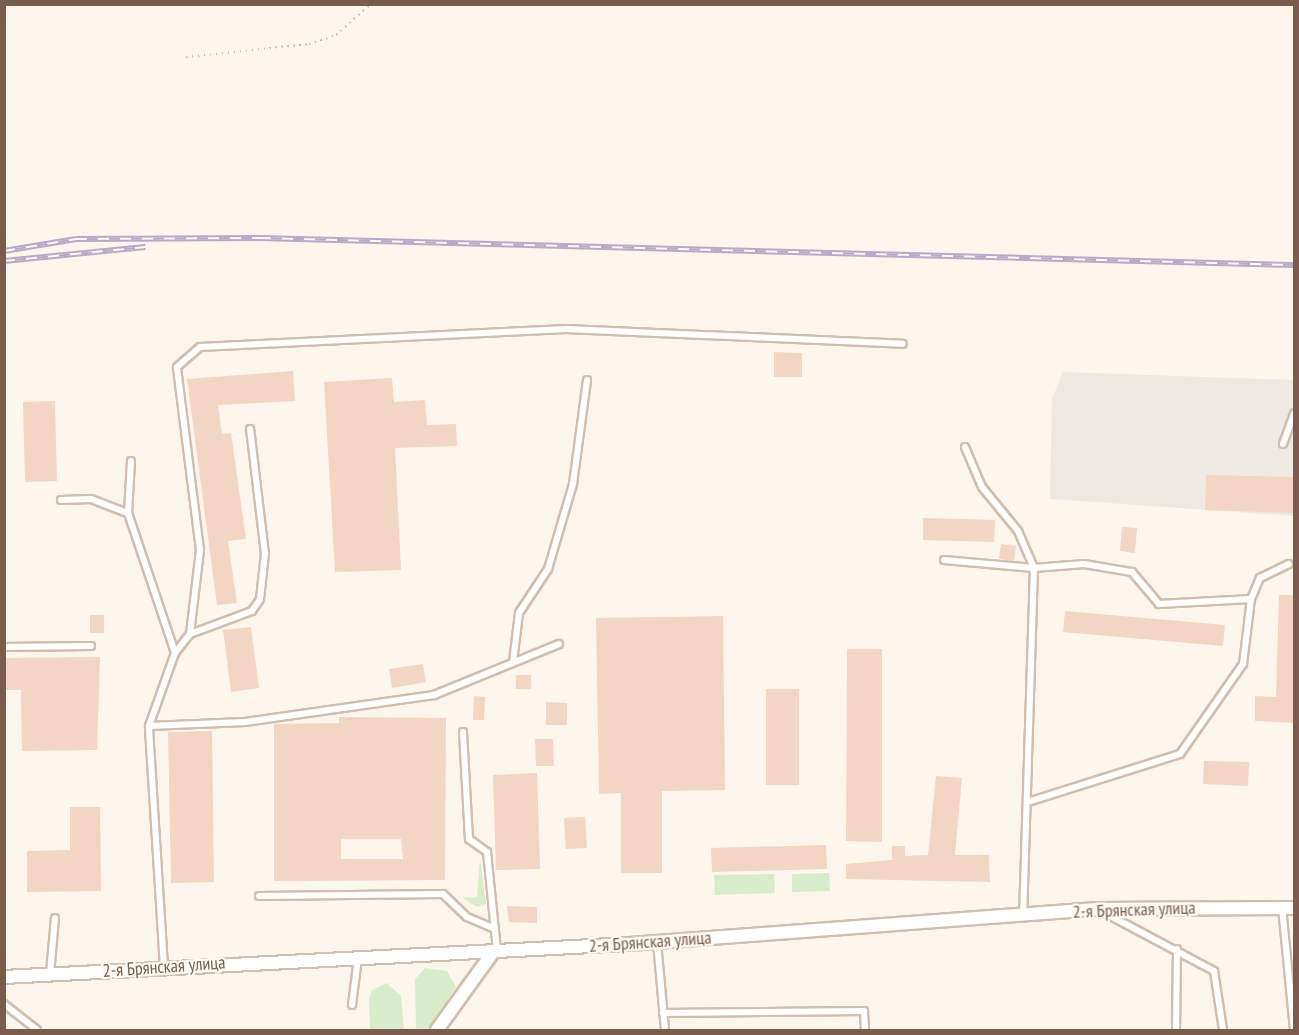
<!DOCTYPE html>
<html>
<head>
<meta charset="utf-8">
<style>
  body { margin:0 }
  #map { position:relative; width:1299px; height:1035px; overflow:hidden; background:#fdf6ec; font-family:"PT Sans Narrow",sans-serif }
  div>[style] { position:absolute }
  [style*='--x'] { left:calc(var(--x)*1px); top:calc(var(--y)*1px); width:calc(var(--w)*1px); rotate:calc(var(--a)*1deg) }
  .industrial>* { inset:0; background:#efe9e4 }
  .green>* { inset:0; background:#d8ecc9 }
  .building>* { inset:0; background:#f3d5c3 }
  .path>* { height:2px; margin-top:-1px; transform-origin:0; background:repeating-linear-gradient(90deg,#d9b8a5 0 1.5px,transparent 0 6px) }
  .roads { filter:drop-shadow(2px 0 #d1beb0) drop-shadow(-2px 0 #d1beb0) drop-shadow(0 2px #d1beb0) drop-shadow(0 -2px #d1beb0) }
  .lane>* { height:6px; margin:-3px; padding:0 3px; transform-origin:3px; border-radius:3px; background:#fff }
  .street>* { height:12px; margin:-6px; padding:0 6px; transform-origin:6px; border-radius:6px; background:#fff }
  .rail>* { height:6px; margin-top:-3px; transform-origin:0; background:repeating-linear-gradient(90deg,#fffaf3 0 11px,#b9a8c9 0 22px); box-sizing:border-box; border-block:2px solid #b9a8c9 }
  span { translate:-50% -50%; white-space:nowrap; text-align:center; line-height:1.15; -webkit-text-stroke:4.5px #fffaf3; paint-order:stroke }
  .street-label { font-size:18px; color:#7a5c4d }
  .frame { position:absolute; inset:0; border:6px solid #7a5c4d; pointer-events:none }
</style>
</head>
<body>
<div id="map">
  <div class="industrial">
    <div style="clip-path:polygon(1063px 372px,1294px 380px,1294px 516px,1050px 499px,1052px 399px)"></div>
  </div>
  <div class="green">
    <div style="clip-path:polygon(480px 859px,486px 904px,478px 907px,462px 898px,477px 897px)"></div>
    <div style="clip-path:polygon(829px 873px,830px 891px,792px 892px,792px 874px)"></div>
    <div style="clip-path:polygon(774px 874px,775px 893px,715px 895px,714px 875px)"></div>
    <div style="clip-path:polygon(425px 968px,447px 971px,456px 987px,428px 1030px,416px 1030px,415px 979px)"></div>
    <div style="clip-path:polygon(387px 983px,401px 996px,404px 1030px,370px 1030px,369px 1000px,372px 990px)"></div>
  </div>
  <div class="building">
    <div style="clip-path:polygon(774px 352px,802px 353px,802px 377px,774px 377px)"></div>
    <div style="clip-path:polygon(293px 371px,295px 401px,218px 405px,222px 434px,231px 433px,246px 539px,228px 541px,237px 603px,217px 605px,187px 379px)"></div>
    <div style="clip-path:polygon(392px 378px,394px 402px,425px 400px,427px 425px,456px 424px,457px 446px,395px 448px,401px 570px,335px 572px,324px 382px)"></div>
    <div style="clip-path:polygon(55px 401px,57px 481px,25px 482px,23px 402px)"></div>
    <div style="clip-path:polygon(1206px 475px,1294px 477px,1294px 513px,1205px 510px)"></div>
    <div style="clip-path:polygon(923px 518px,995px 520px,994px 542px,923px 540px)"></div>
    <div style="clip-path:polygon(1122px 527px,1137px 528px,1135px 553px,1120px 551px)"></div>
    <div style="clip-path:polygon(1001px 544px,1016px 546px,1014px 561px,999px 559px)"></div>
    <div style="clip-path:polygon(1279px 595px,1294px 595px,1294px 723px,1255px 721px,1255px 696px,1276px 697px)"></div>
    <div style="clip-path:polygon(1065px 611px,1225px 625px,1223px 646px,1063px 632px)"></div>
    <div style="clip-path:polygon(90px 615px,104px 615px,104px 633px,90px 633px)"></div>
    <div style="clip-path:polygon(723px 616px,725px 790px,662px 791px,662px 873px,621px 873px,621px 793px,599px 794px,596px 618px)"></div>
    <div style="clip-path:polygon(251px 627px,259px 688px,231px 692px,223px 630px)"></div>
    <div style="clip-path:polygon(847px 649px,882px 649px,882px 842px,846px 841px)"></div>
    <div style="clip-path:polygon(100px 657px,97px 750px,22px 751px,21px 690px,4px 690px,4px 658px)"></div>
    <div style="clip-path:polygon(423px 664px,426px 682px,392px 688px,389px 669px)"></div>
    <div style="clip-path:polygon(516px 675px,531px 675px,531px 689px,516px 689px)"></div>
    <div style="clip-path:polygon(766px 689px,799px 689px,799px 785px,766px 785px)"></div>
    <div style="clip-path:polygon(474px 696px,485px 697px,484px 720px,473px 720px)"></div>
    <div style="clip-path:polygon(546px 702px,567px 703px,567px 725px,546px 725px)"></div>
    <div style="clip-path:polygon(evenodd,339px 717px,446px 718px,445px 880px,274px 881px,274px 724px,339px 723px,339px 717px,341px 839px,401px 839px,403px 859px,341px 859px,341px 839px)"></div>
    <div style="clip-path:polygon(212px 731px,214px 882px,171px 883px,168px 732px)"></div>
    <div style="clip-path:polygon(535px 739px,553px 739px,554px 766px,536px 766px)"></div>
    <div style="clip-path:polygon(1204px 761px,1249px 762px,1248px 786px,1203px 784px)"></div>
    <div style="clip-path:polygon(537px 773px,540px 869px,496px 870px,493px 775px)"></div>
    <div style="clip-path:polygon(936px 776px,962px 778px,955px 855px,989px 855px,990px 882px,846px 879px,846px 864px,892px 860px,892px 846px,905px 846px,905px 856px,928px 855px)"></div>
    <div style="clip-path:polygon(70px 807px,100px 807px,101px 891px,27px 892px,27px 851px,70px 850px)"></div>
    <div style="clip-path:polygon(585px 817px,587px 848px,566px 849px,564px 818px)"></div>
    <div style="clip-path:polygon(826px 845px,827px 869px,712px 872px,711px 848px)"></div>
    <div style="clip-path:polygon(507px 906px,537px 907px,537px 923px,509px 922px)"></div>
  </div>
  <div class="path">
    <div style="--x:186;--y:57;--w:124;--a:-6"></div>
    <div style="--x:309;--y:44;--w:28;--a:-18"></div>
    <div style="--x:336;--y:35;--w:47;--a:-41.5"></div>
  </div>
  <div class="roads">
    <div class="lane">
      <div style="--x:1283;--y:444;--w:33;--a:-70"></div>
      <div style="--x:965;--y:447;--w:43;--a:67"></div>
      <div style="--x:982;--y:487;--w:57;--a:50.7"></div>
      <div style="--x:1018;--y:531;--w:40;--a:66.6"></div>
      <div style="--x:1034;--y:568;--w:347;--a:91.8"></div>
      <div style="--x:131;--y:461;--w:52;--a:93.3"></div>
      <div style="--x:128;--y:513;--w:148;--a:71.4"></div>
      <div style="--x:61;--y:500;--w:30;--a:-2"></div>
      <div style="--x:91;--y:499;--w:40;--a:21"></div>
      <div style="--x:944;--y:560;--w:90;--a:5.1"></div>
      <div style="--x:1034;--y:568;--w:50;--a:-4.6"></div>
      <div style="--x:1084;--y:564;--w:49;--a:9.5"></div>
      <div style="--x:1132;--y:572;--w:42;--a:49.8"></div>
      <div style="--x:1159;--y:604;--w:92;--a:-3.1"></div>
      <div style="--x:190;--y:634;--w:85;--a:-83.2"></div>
      <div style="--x:200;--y:550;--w:184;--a:-97.2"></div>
      <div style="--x:177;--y:367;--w:30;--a:-41"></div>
      <div style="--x:200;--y:347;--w:366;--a:-2.8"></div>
      <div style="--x:566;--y:329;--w:337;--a:2.5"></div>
      <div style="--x:4;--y:647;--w:87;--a:-0.7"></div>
      <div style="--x:513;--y:662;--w:49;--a:-83"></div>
      <div style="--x:519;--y:613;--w:53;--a:-56.6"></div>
      <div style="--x:548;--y:569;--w:89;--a:-73.6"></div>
      <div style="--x:573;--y:484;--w:105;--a:-82.3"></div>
      <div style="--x:149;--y:726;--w:96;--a:-2.4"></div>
      <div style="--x:245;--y:722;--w:191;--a:-8.1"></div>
      <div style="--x:434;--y:695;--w:135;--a:-22.2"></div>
      <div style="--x:463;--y:732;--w:107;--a:86.8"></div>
      <div style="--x:469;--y:839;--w:22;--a:36"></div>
      <div style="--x:487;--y:852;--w:100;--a:84.2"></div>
      <div style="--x:1031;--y:801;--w:156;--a:-17.5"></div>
      <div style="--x:1180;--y:754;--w:110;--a:-55"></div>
      <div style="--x:1243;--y:664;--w:65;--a:-83"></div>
      <div style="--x:1251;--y:599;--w:23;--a:-67"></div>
      <div style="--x:1260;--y:578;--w:32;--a:-26"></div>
      <div style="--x:259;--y:896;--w:184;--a:-0.6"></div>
      <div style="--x:443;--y:894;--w:33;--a:44"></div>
      <div style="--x:467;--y:917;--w:30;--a:23"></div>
      <div style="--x:1282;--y:907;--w:124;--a:84.4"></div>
      <div style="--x:1103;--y:912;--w:126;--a:28"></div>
      <div style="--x:1214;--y:971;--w:60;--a:81.3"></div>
      <div style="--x:657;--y:942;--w:88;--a:84.8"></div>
      <div style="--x:164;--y:967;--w:241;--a:-93.6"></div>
      <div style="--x:149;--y:726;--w:77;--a:-70.4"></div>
      <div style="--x:175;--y:653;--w:24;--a:-52"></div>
      <div style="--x:190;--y:634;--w:66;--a:-20.4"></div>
      <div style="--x:252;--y:611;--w:14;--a:-56"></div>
      <div style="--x:260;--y:599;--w:45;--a:-83.7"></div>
      <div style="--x:265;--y:554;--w:126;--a:-96.8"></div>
      <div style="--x:50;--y:974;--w:56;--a:-84.9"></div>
      <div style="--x:4;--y:1004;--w:42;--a:38.2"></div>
      <div style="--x:352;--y:1005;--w:47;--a:-82.7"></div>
      <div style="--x:663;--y:1013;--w:201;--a:-0.6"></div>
      <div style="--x:864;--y:1011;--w:19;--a:87"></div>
      <div style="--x:1176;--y:1030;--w:81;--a:-89.3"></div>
    </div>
    <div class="street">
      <div style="--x:4;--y:977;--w:627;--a:-3.02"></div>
      <div style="--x:630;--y:944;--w:468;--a:-4.3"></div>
      <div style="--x:1097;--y:909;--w:197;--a:-0.3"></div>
      <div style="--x:437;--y:1030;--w:96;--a:-54.3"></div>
    </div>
  </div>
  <div class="rail">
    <div style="--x:4;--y:251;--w:73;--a:-9.5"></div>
    <div style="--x:76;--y:239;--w:184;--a:-0.3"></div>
    <div style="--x:260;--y:238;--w:1034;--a:1.5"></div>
    <div style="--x:4;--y:261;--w:142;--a:-5.7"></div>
  </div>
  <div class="street-label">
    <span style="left:1134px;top:910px;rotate:-2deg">2-я Брянская улица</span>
    <span style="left:650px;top:942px;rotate:-4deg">2-я Брянская улица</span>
    <span style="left:164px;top:967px;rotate:-4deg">2-я Брянская улица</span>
  </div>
  <div class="frame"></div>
</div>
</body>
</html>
